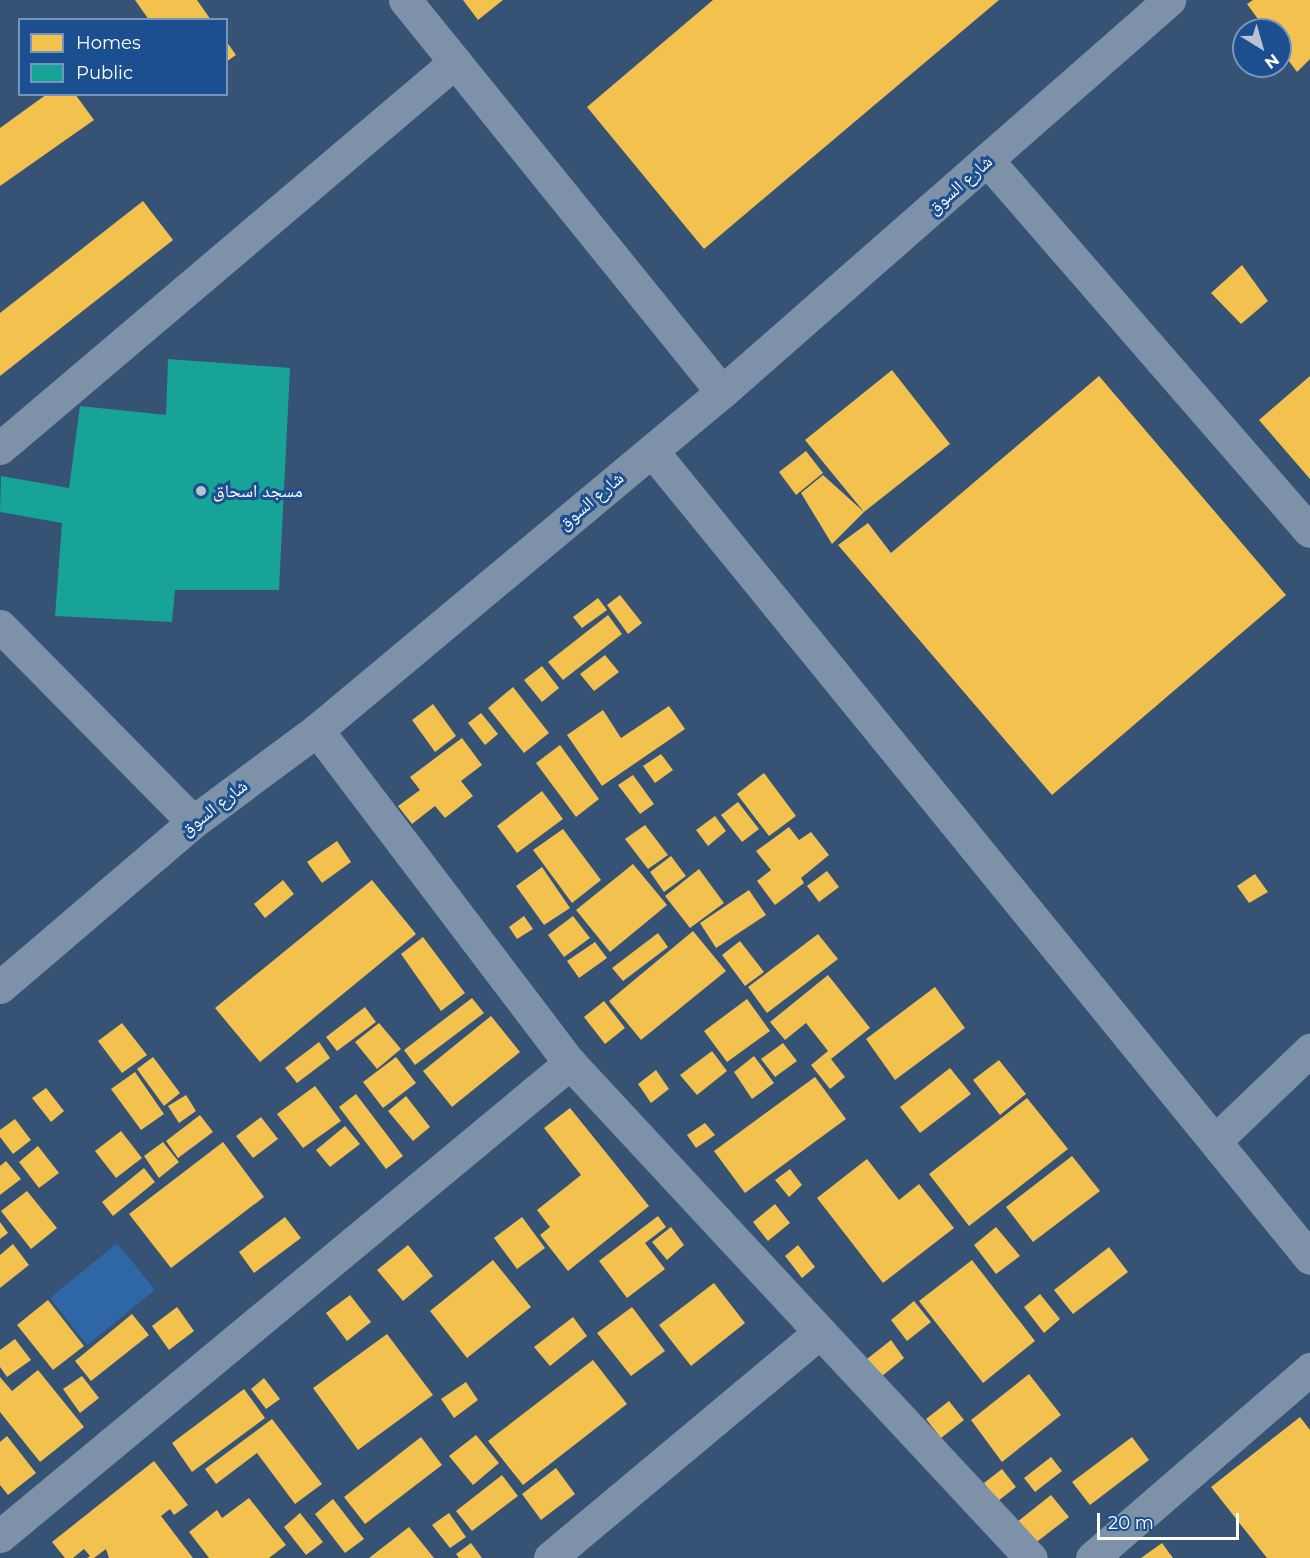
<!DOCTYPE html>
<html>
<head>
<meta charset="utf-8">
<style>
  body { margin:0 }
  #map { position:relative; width:1310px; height:1558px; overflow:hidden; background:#365274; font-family:Montserrat,"Noto Naskh Arabic",sans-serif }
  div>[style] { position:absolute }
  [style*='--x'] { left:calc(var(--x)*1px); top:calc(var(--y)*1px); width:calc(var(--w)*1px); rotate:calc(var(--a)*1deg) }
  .green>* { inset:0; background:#2f66a5 }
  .homes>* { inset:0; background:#f2c14e }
  .public>* { inset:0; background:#17a398 }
  .minor>* { height:33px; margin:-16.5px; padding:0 16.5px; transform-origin:16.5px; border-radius:16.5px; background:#7d92a8 }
  .tertiary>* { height:33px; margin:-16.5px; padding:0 16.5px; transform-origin:16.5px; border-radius:16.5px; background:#7d92a8 }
  .dots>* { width:16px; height:16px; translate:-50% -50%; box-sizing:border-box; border:3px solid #1b4f8f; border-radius:50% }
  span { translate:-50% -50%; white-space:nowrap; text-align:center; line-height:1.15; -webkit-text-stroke:6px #1b4f8f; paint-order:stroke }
  .street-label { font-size:18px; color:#fff }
  .poi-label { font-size:18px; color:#fff }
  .left { translate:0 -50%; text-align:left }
  .legend { position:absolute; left:18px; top:18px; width:210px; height:78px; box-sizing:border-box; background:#1b4f8f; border:2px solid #7695bc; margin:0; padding:8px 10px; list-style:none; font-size:18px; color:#fff }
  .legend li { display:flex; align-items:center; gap:12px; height:30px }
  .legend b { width:30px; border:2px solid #7695bc }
  .north { position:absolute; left:1232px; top:18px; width:60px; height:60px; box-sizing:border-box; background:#1b4f8f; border:2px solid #7695bc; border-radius:50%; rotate:143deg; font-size:16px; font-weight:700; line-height:24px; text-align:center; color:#fff }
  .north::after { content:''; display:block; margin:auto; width:21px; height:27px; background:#b9c2ce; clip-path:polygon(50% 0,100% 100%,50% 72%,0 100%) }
  .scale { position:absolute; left:1097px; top:1513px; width:142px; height:27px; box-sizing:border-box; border:3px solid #fff; border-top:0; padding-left:8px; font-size:18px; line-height:21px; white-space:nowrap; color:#fff; -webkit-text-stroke:4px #1b4f8f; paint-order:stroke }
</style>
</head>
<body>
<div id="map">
  <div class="green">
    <div style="clip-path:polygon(117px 1243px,155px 1290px,87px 1345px,50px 1298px)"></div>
  </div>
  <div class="homes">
    <div style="clip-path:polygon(135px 0,197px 0,211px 20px,149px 20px)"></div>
    <div style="clip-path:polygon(463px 0,503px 0,478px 20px)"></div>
    <div style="clip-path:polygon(713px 0,999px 0,704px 249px,587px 107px)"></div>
    <div style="clip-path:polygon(1253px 0,1310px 0,1310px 59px,1297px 72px,1280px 49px,1280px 30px,1266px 30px,1247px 4px)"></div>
    <div style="clip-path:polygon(226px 41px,236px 55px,226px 62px)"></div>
    <div style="clip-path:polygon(47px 94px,75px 94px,94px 120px,0 186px,0 128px)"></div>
    <div style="clip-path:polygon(143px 201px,173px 240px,0 376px,0 313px)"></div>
    <div style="clip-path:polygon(1242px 265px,1268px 301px,1241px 324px,1211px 293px)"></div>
    <div style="clip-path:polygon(892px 370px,950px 444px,864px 512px,832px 544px,801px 493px,823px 475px,864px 512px,805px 440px)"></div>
    <div style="clip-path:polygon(1099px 376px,1286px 595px,1052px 795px,838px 545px,868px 523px,891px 553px)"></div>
    <div style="clip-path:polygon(1310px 376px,1310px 479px,1259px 420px)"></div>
    <div style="clip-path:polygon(806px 451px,823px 473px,796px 495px,779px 472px)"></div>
    <div style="clip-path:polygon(620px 595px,642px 623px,628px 634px,607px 605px)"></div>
    <div style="clip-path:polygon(598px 598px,607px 610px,582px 628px,573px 617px)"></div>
    <div style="clip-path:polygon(608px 615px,622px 634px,563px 680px,548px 662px)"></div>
    <div style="clip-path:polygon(605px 655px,619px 672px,594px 691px,580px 674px)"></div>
    <div style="clip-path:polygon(542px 666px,559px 688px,542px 702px,524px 680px)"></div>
    <div style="clip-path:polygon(513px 687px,549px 733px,524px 753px,488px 708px)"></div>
    <div style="clip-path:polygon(433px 704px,456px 736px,435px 752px,412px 720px)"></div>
    <div style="clip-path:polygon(669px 706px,685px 729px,602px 786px,567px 735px,603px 710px,621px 738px)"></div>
    <div style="clip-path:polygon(481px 713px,498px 734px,485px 745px,468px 723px)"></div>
    <div style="clip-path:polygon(462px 738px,482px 765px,461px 781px,473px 796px,445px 818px,435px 806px,412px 824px,398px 806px,420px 790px,410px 777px)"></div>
    <div style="clip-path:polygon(560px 745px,599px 799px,576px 817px,536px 763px)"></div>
    <div style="clip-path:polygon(661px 754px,673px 770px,655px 783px,643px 766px)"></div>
    <div style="clip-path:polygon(764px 773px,796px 816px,769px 836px,737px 794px)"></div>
    <div style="clip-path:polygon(633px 775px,654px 804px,640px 814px,618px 785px)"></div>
    <div style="clip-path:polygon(542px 791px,563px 819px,517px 853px,497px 826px)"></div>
    <div style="clip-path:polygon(738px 802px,759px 829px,742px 842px,721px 815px)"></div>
    <div style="clip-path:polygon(715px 816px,726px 831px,708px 846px,696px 830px)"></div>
    <div style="clip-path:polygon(645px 825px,668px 855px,648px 869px,625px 839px)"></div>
    <div style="clip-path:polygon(789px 827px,799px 840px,811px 832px,829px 855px,801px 878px,804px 883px,775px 905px,757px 881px,771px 870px,756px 851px)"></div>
    <div style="clip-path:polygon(563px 829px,601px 880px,572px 903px,533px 850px)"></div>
    <div style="clip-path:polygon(337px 841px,351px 862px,322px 883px,307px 862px)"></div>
    <div style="clip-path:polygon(671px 856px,686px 876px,664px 892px,650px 872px)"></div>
    <div style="clip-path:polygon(633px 864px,667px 905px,610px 952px,576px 910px)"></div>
    <div style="clip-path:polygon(542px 867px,570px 908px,544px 925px,516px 886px)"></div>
    <div style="clip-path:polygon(699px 869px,724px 903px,690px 928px,665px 896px)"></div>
    <div style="clip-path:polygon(827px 871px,839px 887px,819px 902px,807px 886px)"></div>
    <div style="clip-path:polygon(1255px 874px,1268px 892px,1249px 903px,1237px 886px)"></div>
    <div style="clip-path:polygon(283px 880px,294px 894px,265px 918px,254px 904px)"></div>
    <div style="clip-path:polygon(372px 880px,416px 934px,260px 1062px,215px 1008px)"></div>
    <div style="clip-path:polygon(749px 890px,766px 915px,716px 948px,700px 923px)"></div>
    <div style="clip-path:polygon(524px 916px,533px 929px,517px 939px,509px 927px)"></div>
    <div style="clip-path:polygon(573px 916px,590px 938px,564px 957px,548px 935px)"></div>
    <div style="clip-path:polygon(693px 931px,726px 971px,641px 1040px,609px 1001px)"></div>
    <div style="clip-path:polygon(658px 933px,668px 947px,623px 981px,612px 968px)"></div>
    <div style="clip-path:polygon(818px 934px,838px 959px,767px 1013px,748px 987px)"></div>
    <div style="clip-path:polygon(423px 937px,465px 993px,441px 1011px,401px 954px)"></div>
    <div style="clip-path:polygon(740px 941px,764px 972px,745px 986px,722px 955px)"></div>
    <div style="clip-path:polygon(595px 942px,607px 958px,579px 978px,567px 961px)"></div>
    <div style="clip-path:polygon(828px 975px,870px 1028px,831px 1059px,845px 1077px,830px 1089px,811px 1065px,828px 1051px,806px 1023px,785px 1040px,770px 1022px)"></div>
    <div style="clip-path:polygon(935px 987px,965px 1028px,895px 1080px,866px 1039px)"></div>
    <div style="clip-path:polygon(472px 998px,484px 1013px,415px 1065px,404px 1050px)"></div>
    <div style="clip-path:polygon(747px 999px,770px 1031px,727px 1062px,704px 1031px)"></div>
    <div style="clip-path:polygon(604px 1001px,625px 1028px,605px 1044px,584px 1017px)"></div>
    <div style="clip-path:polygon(365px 1007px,376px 1022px,337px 1051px,326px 1037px)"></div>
    <div style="clip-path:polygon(491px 1016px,520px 1052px,452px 1107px,423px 1071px)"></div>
    <div style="clip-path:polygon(122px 1023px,147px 1055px,122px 1073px,98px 1041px)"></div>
    <div style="clip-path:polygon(379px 1023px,401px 1049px,377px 1069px,355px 1042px)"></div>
    <div style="clip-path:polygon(319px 1042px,330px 1058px,297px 1083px,285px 1068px)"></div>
    <div style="clip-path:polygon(783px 1043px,797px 1061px,775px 1077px,761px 1059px)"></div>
    <div style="clip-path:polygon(712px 1051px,727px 1071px,697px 1095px,680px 1075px)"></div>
    <div style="clip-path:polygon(754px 1056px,774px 1083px,752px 1099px,734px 1072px)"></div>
    <div style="clip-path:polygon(153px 1057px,180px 1093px,164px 1106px,137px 1069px)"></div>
    <div style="clip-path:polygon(396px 1057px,416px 1083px,383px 1108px,363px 1082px)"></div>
    <div style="clip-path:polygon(999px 1060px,1026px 1094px,1000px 1115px,973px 1080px)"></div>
    <div style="clip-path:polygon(950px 1068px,971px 1094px,920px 1133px,900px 1107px)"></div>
    <div style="clip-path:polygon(656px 1070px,669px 1089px,651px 1103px,638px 1084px)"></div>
    <div style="clip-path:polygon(135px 1072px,164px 1114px,141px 1130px,111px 1089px)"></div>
    <div style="clip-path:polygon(815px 1077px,846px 1119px,745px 1193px,714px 1151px)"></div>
    <div style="clip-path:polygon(315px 1086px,341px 1121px,303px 1148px,277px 1114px)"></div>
    <div style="clip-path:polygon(46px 1088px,64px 1111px,51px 1122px,32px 1098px)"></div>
    <div style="clip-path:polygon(356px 1094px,403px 1156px,386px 1169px,339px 1107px)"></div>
    <div style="clip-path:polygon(186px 1095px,196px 1111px,179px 1123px,168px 1106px)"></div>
    <div style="clip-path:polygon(406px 1096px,430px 1127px,413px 1141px,388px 1111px)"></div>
    <div style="clip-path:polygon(1027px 1098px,1068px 1149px,969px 1226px,929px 1174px)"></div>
    <div style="clip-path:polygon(570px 1108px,649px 1206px,568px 1271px,540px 1235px,550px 1227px,537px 1210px,581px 1175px,544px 1128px)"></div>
    <div style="clip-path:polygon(200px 1115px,213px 1132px,178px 1158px,166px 1141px)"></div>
    <div style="clip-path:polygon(261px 1117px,278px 1139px,253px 1158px,236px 1136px)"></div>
    <div style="clip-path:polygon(15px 1119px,31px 1140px,13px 1154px,0 1137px,0 1130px)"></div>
    <div style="clip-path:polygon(705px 1123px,715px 1135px,696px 1148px,687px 1135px)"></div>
    <div style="clip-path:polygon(345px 1126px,360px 1144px,330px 1167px,316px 1150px)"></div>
    <div style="clip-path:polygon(121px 1131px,142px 1158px,116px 1178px,95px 1151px)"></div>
    <div style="clip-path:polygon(163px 1142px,179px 1162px,159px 1178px,144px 1156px)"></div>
    <div style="clip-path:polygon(223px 1142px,264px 1197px,171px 1268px,129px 1214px)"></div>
    <div style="clip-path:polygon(38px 1146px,59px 1173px,39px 1188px,19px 1162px)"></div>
    <div style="clip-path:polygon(1072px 1156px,1100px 1191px,1033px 1242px,1006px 1207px)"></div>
    <div style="clip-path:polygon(867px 1159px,899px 1200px,919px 1184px,954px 1228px,883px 1283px,817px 1198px)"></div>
    <div style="clip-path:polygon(6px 1161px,21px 1179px,0 1195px,0 1166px)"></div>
    <div style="clip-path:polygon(144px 1168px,155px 1182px,113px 1216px,102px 1202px)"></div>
    <div style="clip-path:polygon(790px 1169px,802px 1185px,789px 1197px,775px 1180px)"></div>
    <div style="clip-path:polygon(27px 1191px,57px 1228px,31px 1249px,1px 1211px)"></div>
    <div style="clip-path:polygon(775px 1204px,790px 1223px,768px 1241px,753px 1222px)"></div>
    <div style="clip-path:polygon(658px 1216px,666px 1227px,645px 1243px,665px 1269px,627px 1298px,599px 1261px)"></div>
    <div style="clip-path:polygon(285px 1217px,301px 1238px,254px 1273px,239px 1252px)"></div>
    <div style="clip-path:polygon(522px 1217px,545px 1248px,517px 1269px,494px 1238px)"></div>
    <div style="clip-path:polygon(0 1222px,8px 1233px,0 1239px)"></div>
    <div style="clip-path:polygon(671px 1227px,684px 1245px,667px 1260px,652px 1242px)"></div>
    <div style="clip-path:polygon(996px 1227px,1020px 1256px,996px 1274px,974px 1245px)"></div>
    <div style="clip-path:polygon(13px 1244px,29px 1265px,0 1288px,0 1255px)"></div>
    <div style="clip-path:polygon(408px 1245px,433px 1276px,403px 1301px,377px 1270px)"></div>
    <div style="clip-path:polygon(798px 1245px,815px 1267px,802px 1278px,785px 1256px)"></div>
    <div style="clip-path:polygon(1109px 1247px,1128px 1272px,1073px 1314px,1054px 1290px)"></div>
    <div style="clip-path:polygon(493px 1260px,531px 1307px,467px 1358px,430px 1311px)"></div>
    <div style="clip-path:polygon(972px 1260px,1035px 1341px,983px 1383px,919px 1301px)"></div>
    <div style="clip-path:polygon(714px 1283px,745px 1323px,691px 1366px,659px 1325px)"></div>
    <div style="clip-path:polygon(1040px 1294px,1060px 1319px,1044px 1333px,1024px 1307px)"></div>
    <div style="clip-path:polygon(350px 1295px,371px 1322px,347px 1341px,326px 1313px)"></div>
    <div style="clip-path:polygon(48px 1300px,84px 1346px,53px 1370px,17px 1325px)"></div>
    <div style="clip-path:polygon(914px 1301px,931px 1322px,907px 1341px,891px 1320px)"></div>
    <div style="clip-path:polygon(177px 1307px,194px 1331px,169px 1350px,152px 1326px)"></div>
    <div style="clip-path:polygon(632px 1307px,665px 1351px,631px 1376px,597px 1333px)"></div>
    <div style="clip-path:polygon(132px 1314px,149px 1335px,91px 1381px,75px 1361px)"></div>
    <div style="clip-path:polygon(573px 1317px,587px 1336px,550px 1366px,534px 1347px)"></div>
    <div style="clip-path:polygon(387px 1334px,433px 1395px,358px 1450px,313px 1388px)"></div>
    <div style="clip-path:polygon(15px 1339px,31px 1360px,7px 1377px,0 1367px,0 1350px)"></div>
    <div style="clip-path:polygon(891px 1340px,904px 1358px,881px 1377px,867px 1359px)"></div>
    <div style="clip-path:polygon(593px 1360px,627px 1404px,523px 1485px,488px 1441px)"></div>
    <div style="clip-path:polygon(38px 1370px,84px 1427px,40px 1462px,0 1412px,0 1377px,12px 1391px)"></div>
    <div style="clip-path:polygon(1029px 1374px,1061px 1415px,1002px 1462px,971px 1420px)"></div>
    <div style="clip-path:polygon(82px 1376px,99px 1398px,80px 1413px,63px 1389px)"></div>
    <div style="clip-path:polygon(264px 1378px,280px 1399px,266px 1409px,251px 1389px)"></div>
    <div style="clip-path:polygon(466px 1382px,478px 1400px,454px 1418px,441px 1399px)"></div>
    <div style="clip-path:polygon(244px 1389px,265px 1418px,192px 1472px,172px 1443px)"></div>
    <div style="clip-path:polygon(949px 1401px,964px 1420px,941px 1438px,926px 1419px)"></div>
    <div style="clip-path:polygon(1300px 1417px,1310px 1430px,1310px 1558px,1267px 1558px,1211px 1487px)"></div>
    <div style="clip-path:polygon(272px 1419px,322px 1484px,295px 1504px,257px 1453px,216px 1484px,205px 1469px)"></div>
    <div style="clip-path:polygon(476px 1435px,499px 1463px,473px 1485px,449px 1456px)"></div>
    <div style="clip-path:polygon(7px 1436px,36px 1473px,8px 1495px,0 1485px,0 1442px)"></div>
    <div style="clip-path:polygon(421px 1437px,442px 1465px,365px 1524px,344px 1497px)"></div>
    <div style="clip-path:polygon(1132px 1437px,1149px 1460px,1090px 1505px,1072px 1482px)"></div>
    <div style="clip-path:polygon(1051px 1457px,1062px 1471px,1035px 1492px,1024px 1478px)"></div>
    <div style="clip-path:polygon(154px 1461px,188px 1505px,174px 1515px,170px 1509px,161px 1516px,193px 1558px,109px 1558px,106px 1549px,94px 1558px,87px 1558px,90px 1556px,84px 1549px,73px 1558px,65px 1558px,52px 1542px)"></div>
    <div style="clip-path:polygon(556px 1468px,575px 1494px,541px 1520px,522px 1494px)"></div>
    <div style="clip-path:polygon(1002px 1469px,1016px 1487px,998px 1501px,984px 1483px)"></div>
    <div style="clip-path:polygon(502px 1475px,518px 1496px,472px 1531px,456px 1511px)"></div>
    <div style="clip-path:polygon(1051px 1495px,1069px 1517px,1034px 1544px,1017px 1522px)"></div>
    <div style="clip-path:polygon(249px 1498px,286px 1545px,269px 1558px,209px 1558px,189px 1532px,217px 1510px,222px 1518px)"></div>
    <div style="clip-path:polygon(333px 1499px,364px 1539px,345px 1553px,315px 1514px)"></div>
    <div style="clip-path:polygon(300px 1513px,323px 1542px,306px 1555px,284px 1527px)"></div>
    <div style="clip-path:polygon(449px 1513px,466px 1537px,450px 1548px,432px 1525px)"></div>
    <div style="clip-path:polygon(409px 1527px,434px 1558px,369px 1558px)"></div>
    <div style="clip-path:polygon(471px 1543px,482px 1558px,459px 1558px,456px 1554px)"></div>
    <div style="clip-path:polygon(1162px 1543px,1173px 1558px,1141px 1558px)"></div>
  </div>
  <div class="public">
    <div style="clip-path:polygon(168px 359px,290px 368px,279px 590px,175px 590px,172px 622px,55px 616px,62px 523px,0 512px,1px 476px,69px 488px,80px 406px,166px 415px)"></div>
  </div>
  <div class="minor">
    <div style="--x:405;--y:0;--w:504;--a:51.04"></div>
    <div style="--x:988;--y:161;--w:490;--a:49"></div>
    <div style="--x:0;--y:448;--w:597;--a:-40.31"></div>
    <div style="--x:652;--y:451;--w:1041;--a:50.81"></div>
    <div style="--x:0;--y:626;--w:275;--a:45.4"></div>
    <div style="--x:317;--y:730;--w:418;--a:52.8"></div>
    <div style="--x:570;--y:1063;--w:367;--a:47.1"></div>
    <div style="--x:820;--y:1332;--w:352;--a:140.1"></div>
    <div style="--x:1215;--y:1141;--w:132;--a:-43.8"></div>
    <div style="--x:820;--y:1332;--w:309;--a:47"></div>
    <div style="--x:0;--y:1536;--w:741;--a:-39.69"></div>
    <div style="--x:1092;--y:1558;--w:289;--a:-40.9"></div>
  </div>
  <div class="tertiary">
    <div style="--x:0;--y:987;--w:254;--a:-40.5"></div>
    <div style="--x:193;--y:822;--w:154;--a:-36.6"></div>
    <div style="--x:317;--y:730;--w:528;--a:-39.85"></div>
    <div style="--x:722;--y:392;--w:595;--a:-41.25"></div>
  </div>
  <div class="dots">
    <div style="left:201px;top:491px;background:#b9c2ce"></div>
  </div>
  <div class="street-label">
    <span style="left:960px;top:185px;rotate:-41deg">شارع السوق</span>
    <span style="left:591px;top:501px;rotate:-40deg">شارع السوق</span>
    <span style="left:214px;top:808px;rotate:-38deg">شارع السوق</span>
  </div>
  <div class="poi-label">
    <span class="left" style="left:213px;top:491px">مسجد اسحاق</span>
  </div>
  <ul class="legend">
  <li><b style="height:16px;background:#f2c14e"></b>Homes</li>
  <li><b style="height:16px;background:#17a398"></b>Public</li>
  </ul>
  <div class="north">N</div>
  <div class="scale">20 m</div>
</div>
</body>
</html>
